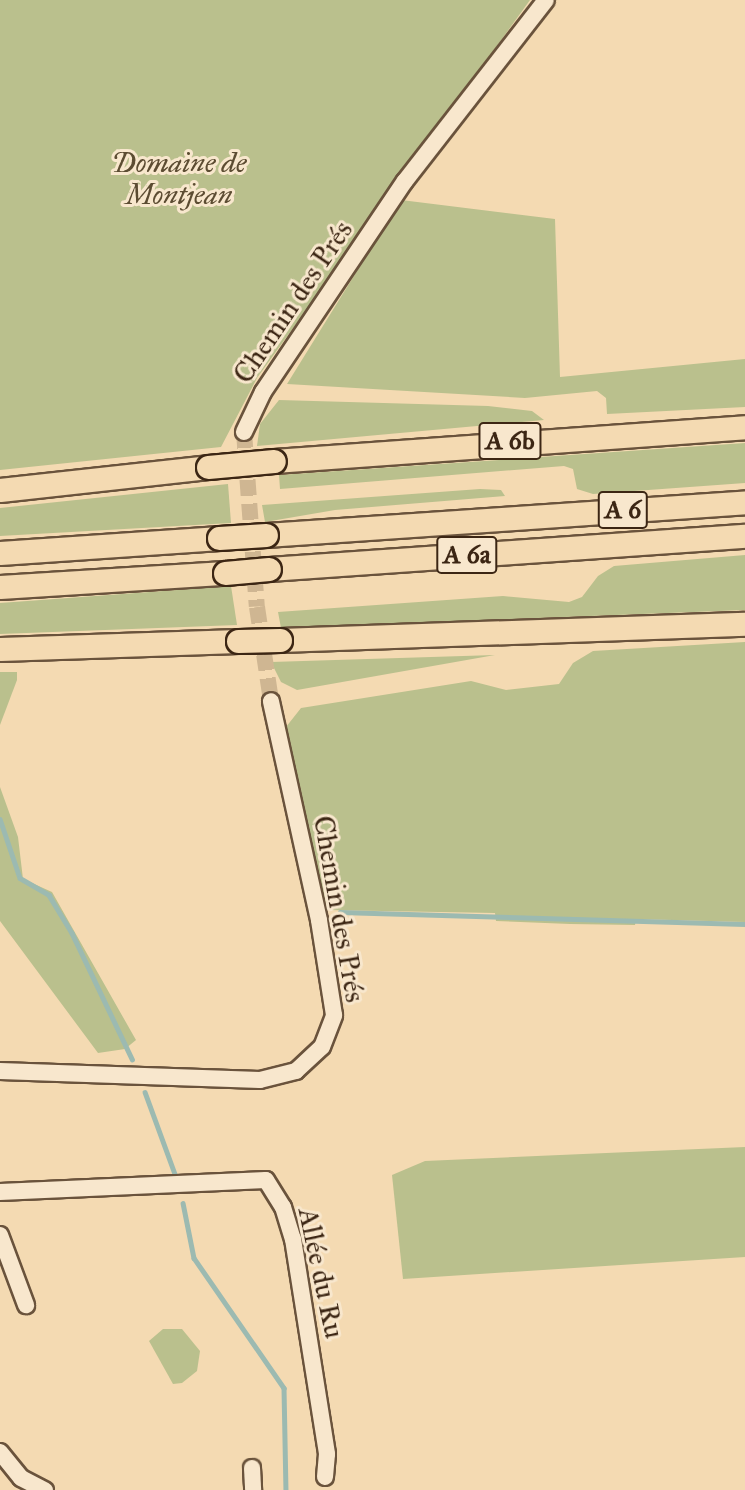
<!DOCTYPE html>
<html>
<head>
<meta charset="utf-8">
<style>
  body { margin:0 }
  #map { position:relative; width:745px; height:1490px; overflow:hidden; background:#f4dab2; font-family:"IM FELL Great Primer",serif }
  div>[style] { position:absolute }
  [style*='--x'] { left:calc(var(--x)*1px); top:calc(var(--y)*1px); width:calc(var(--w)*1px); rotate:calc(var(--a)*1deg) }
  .green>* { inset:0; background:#bac08d }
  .stream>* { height:4.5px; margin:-2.25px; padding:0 2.25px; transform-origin:2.25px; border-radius:2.25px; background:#9cbab1 }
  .minor-tunnel>* { height:16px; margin-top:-8px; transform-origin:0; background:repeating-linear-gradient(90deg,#cfb692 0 16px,transparent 0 24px) }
  .roads { filter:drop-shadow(2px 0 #6a533c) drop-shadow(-2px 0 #6a533c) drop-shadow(0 2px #6a533c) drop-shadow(0 -2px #6a533c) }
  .minor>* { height:16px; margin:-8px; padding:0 8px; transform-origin:8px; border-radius:8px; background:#f8e7cd }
  .highway>* { height:23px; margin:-11.5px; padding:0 11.5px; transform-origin:11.5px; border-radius:11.5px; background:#f4dab2 }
  .bridges { filter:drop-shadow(2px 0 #3c2614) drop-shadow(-2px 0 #3c2614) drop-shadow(0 2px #3c2614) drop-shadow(0 -2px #3c2614) }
  .highway-bridge>* { height:23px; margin:-11.5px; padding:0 11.5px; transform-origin:11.5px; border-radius:11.5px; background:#f4dab2 }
  span { translate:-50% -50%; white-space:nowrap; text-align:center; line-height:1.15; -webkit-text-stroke:6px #f8e7cd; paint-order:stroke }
  .shield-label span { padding:2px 5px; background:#f8e7cd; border:2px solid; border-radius:5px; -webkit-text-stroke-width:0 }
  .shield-label { font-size:26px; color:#3c2614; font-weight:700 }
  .park-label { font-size:28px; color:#5c4c32; font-style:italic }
  .street-label { font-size:28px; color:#3c2614 }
</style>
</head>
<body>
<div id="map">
  <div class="green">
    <div style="clip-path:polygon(0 0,530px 0,257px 378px,221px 447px,0 470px)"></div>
    <div style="clip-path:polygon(401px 200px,555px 219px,560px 377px,745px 359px,745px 407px,607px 414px,606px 398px,597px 391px,525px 398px,287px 384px)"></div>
    <div style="clip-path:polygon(279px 400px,488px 406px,532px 411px,544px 420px,257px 446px,260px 424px)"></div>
    <div style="clip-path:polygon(745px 443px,745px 483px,593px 494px,577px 489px,573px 469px,564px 466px,280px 489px,279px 475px)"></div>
    <div style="clip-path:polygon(228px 484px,231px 523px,0 536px,0 508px)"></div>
    <div style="clip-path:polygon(480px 489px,501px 490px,505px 496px,335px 510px,265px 522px,262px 505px)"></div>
    <div style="clip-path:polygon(745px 555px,745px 610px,281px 628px,278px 612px,503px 596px,569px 602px,582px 597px,598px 576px,614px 566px)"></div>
    <div style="clip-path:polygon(231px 586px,237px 625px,0 634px,0 603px)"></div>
    <div style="clip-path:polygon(745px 642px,745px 922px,636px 919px,635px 925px,570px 924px,496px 921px,495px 913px,327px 910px,285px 735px,286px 727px,301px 708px,471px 681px,506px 690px,559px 684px,573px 663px,593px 651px)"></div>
    <div style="clip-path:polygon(495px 655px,297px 690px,281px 682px,271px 662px)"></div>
    <div style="clip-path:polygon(0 672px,17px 672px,17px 680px,0 725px)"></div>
    <div style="clip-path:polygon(0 787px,18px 837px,23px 879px,52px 892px,136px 1040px,125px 1049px,98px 1053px,0 921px)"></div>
    <div style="clip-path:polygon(745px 1147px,745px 1257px,403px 1279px,392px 1175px,425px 1161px)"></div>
    <div style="clip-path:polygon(163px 1329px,182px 1329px,200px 1351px,197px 1371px,182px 1383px,173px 1384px,149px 1341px)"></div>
  </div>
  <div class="stream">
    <div style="--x:0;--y:819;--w:62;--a:71.3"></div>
    <div style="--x:20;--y:878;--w:34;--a:30"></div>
    <div style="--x:49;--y:895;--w:44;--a:58.8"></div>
    <div style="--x:72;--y:933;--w:140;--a:64.5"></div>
    <div style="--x:340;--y:912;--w:405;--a:1.7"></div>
    <div style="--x:145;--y:1092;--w:87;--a:69.9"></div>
    <div style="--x:183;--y:1203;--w:56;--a:78.7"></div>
    <div style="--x:194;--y:1258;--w:158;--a:55.3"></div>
    <div style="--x:284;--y:1388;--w:102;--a:88.9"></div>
  </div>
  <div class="minor-tunnel">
    <div style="--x:244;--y:432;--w:175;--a:85.8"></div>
    <div style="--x:257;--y:607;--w:95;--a:81.5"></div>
  </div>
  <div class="roads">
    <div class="minor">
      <div style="--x:244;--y:432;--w:44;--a:-64.6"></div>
      <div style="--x:263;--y:392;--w:254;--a:-56.1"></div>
      <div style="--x:405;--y:181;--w:229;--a:-52.1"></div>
      <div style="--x:0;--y:1071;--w:260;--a:2"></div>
      <div style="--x:260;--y:1080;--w:37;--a:-14"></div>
      <div style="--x:296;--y:1071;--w:35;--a:-43"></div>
      <div style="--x:322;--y:1047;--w:34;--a:-69"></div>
      <div style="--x:334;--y:1015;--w:96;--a:-99"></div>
      <div style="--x:319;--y:920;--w:224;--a:-102.4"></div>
      <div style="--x:0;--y:1192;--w:266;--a:-2.6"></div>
      <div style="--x:266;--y:1180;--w:32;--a:58"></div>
      <div style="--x:283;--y:1207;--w:34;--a:73"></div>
      <div style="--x:293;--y:1239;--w:218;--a:81"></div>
      <div style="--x:327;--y:1454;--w:23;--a:95"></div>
      <div style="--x:0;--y:1235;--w:75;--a:69.6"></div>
      <div style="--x:0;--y:1452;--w:33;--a:51"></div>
      <div style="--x:21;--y:1478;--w:27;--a:27"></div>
      <div style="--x:252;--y:1468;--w:22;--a:87"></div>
    </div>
    <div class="highway">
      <div style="--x:274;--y:461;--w:472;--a:-4.1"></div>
      <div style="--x:0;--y:490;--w:209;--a:-6.3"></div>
      <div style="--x:266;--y:535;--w:480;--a:-3.9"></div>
      <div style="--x:0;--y:553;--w:220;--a:-3.9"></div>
      <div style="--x:269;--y:569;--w:477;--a:-4"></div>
      <div style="--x:0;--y:587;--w:225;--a:-3.6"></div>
      <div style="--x:280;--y:640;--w:465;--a:-2"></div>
      <div style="--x:0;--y:649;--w:238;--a:-1.9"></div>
    </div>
  </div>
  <div class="bridges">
    <div class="highway-bridge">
      <div style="--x:208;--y:467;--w:66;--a:-5.2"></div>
      <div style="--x:219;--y:538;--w:47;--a:-3.7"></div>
      <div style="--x:225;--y:573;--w:44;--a:-5.2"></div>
      <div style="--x:238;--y:641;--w:42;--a:-1.4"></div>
    </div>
  </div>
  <div class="shield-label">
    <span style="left:510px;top:441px">A 6b</span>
    <span style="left:623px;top:510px">A 6</span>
    <span style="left:467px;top:555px">A 6a</span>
  </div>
  <div class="park-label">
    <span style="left:179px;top:179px">Domaine de<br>Montjean</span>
  </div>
  <div class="street-label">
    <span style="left:293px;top:302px;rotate:-56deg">Chemin des Prés</span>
    <span style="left:339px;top:909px;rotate:80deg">Chemin des Prés</span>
    <span style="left:321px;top:1273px;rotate:78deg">Allée du Ru</span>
  </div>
</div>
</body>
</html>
